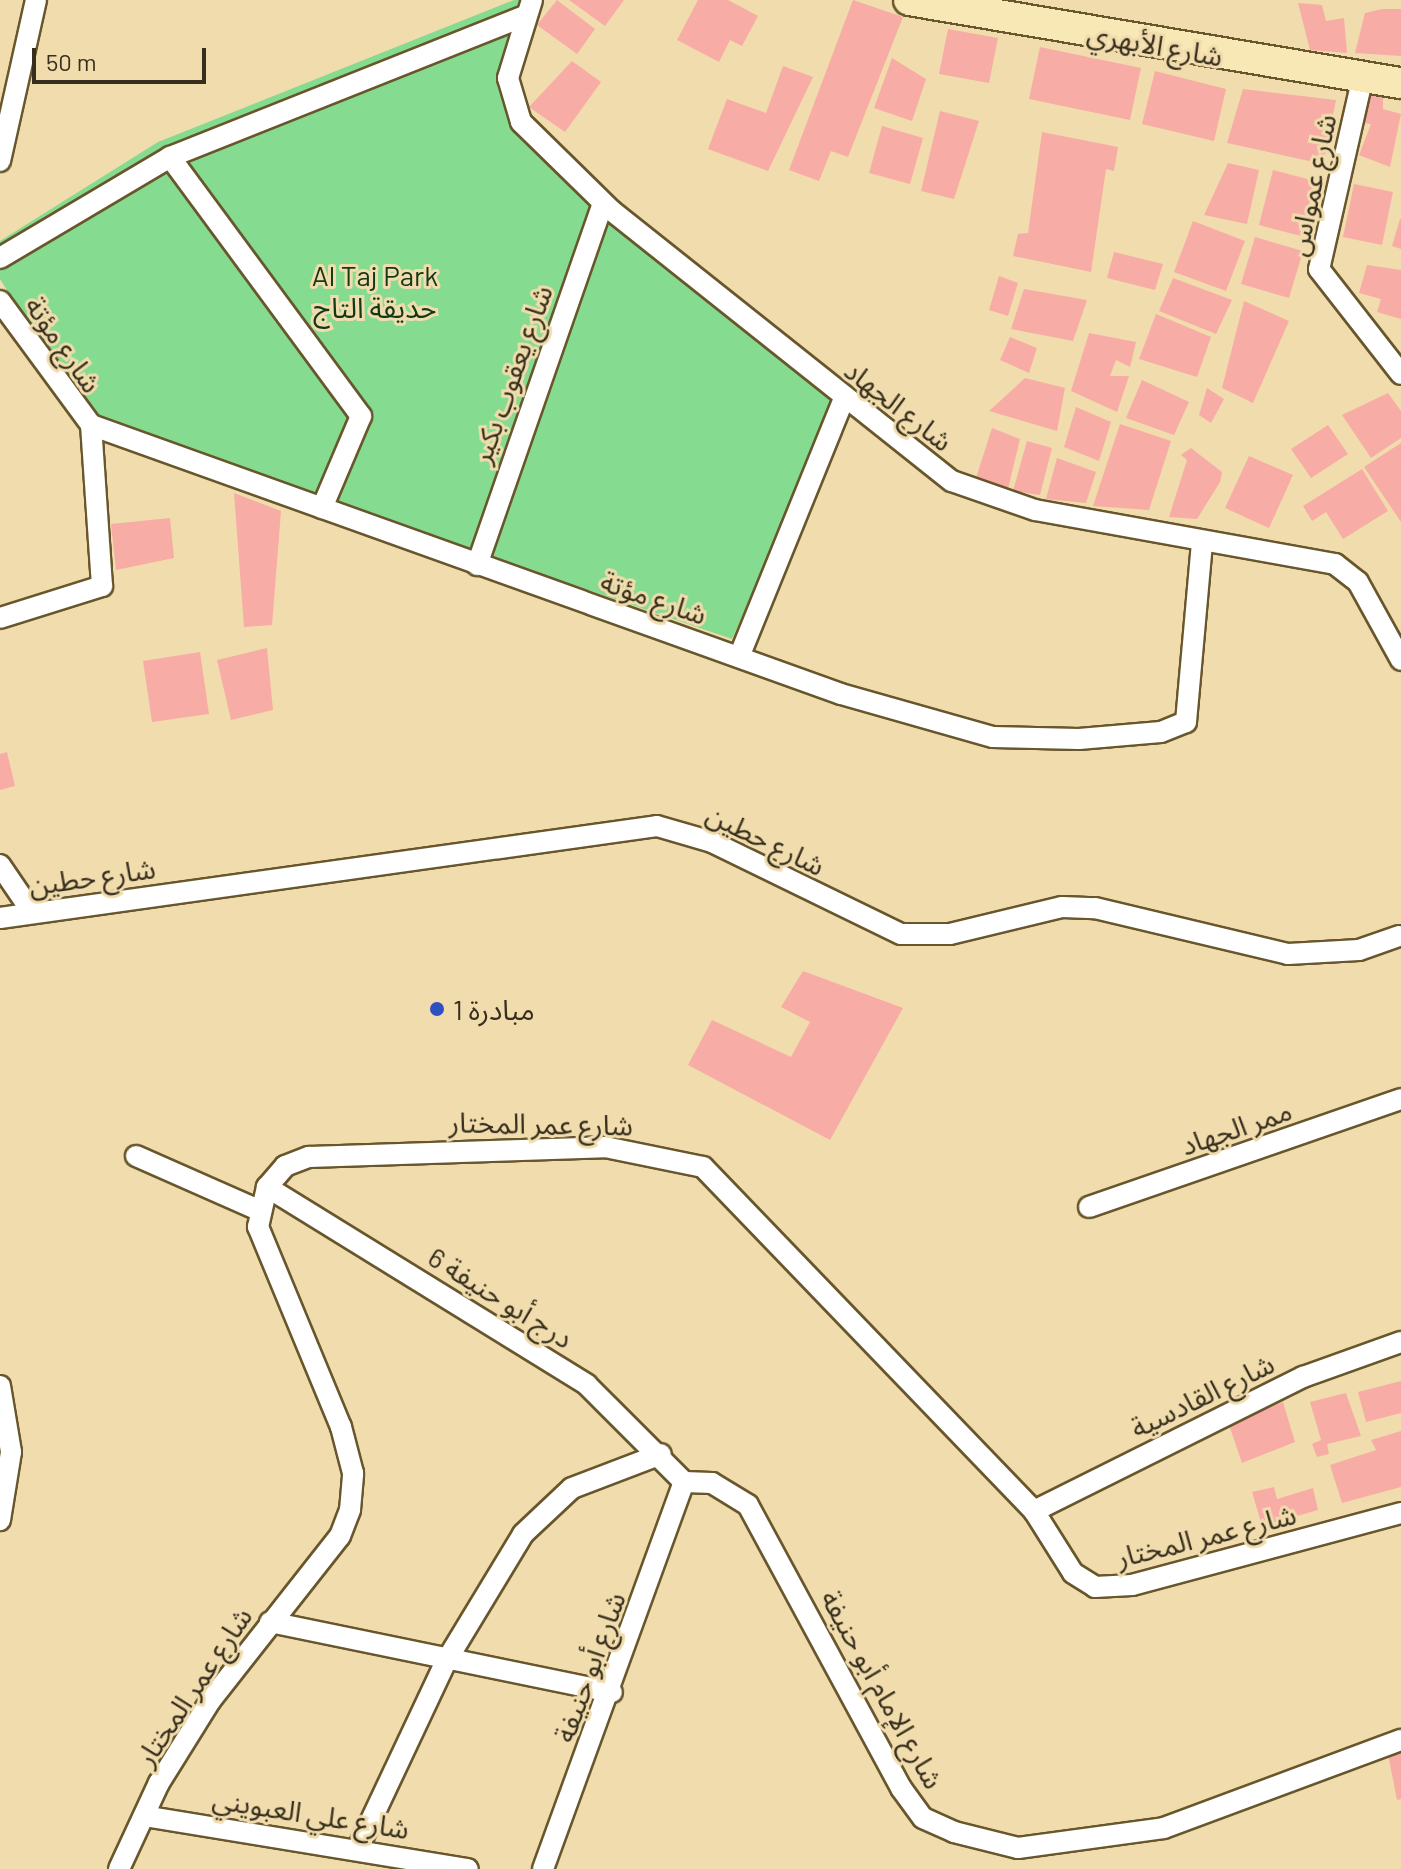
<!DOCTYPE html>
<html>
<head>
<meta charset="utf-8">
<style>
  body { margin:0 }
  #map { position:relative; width:1401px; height:1869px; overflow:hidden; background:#f1dcad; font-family:Barlow,"Noto Sans Arabic",sans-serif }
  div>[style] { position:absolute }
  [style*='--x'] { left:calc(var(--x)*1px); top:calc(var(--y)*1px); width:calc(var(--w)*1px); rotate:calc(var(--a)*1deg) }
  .green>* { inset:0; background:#85db8f }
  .building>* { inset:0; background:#f7ada5 }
  .roads { filter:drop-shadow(2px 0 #68562c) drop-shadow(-2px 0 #68562c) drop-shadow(0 2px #68562c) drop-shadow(0 -2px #68562c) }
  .street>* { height:20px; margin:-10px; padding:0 10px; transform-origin:10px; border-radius:10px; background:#fff }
  .secondary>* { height:30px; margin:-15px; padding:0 15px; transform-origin:15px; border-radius:15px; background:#f8e8b6 }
  .dots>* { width:22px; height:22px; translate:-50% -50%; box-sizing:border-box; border:4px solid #f1dcad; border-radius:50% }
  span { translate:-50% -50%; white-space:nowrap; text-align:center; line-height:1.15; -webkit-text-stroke:6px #f1dcad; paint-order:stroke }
  .street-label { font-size:28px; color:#372f1d }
  .park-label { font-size:28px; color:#123818 }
  .poi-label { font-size:28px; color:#372f1d }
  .left { translate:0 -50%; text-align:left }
  .scale { position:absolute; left:32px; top:48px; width:174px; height:36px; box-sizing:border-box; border:4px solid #372f1d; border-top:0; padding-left:10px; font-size:24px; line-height:28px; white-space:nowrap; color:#372f1d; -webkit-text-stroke:6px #f1dcad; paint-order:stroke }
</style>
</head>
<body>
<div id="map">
  <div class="green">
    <div style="clip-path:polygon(514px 0,523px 0,512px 121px,843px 393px,732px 639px,88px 420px,0 279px,0 241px,158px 142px)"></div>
  </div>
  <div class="building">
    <div style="clip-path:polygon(557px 0,595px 29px,577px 54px,537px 25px)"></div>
    <div style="clip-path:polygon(569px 0,624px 0,605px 26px)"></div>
    <div style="clip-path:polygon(698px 0,728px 0,758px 16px,742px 46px,730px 40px,719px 62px,677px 40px)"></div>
    <div style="clip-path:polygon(853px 0,903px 17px,848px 157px,831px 151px,819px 181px,789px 170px)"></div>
    <div style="clip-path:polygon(1298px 3px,1322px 5px,1326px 21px,1344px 18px,1347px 53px,1310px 50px)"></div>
    <div style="clip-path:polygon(1382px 9px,1401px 9px,1401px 56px,1355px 53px,1365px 13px)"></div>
    <div style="clip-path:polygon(948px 29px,998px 38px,989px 83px,939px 74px)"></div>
    <div style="clip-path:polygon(1040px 47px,1141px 68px,1130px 120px,1029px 99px)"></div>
    <div style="clip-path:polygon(892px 58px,926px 79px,912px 121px,874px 108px)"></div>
    <div style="clip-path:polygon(572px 61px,601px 82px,565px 132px,529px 107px)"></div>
    <div style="clip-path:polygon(783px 66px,813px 77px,768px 171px,708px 149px,727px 99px,766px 113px)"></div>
    <div style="clip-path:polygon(1155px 71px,1226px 89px,1214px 141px,1142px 124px)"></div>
    <div style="clip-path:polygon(1243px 89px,1336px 100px,1323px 164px,1227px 143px)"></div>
    <div style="clip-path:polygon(1383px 93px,1383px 109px,1401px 114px,1390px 167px,1359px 155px,1371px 124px,1353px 122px,1371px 96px)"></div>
    <div style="clip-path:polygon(940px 111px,979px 121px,954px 199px,921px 191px)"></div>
    <div style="clip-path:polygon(882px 126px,923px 138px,910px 184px,869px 173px)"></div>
    <div style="clip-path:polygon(1042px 132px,1118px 147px,1114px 171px,1106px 169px,1091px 272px,1013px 256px,1018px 234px,1028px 233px)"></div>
    <div style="clip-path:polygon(1228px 163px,1259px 170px,1247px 224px,1204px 215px)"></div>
    <div style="clip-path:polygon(1273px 170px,1315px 181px,1301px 236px,1259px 225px)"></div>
    <div style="clip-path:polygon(1354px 184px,1393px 192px,1382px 245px,1343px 237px)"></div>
    <div style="clip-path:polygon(1400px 219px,1401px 219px,1401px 249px,1392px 246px)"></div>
    <div style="clip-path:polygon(1193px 221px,1245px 241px,1226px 291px,1174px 272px)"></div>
    <div style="clip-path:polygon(1255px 237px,1303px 251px,1289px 298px,1241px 284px)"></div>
    <div style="clip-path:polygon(1114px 252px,1163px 264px,1155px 290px,1107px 278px)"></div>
    <div style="clip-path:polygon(1367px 265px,1401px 270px,1401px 319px,1377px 312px,1381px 299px,1359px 293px)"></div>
    <div style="clip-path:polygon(999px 276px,1018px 283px,1008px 316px,989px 310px)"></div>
    <div style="clip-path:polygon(1173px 278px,1232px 300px,1216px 334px,1159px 311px)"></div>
    <div style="clip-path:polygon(1024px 289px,1087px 300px,1073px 341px,1011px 329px)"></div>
    <div style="clip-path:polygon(1244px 301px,1289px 321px,1253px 403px,1222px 388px)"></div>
    <div style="clip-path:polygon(1156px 314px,1211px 337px,1197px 377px,1139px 359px)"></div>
    <div style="clip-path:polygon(1089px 333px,1136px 342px,1130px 367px,1116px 360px,1110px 376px,1129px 376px,1117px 412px,1071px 391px)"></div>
    <div style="clip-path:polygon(1010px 337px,1037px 348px,1029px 373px,1000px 360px)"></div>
    <div style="clip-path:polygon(1025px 378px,1065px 388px,1057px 431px,989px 411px)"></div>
    <div style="clip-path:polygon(1142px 380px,1189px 402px,1174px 435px,1126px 418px)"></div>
    <div style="clip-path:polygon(1207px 388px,1224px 399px,1211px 423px,1199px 415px)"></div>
    <div style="clip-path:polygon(1388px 393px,1401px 411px,1401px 438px,1371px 458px,1342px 415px)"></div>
    <div style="clip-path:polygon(1076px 407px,1111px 422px,1099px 461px,1064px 447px)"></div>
    <div style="clip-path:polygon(1120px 424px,1171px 441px,1149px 510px,1093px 506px)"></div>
    <div style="clip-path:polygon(1328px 425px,1348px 454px,1311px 478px,1291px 449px)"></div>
    <div style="clip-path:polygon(992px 428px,1020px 439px,1008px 489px,976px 478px)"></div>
    <div style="clip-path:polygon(1027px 441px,1052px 448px,1040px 495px,1013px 491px)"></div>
    <div style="clip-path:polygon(1401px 443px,1401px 522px,1364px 467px)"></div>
    <div style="clip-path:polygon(1191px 448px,1222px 472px,1220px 482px,1197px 519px,1169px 517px,1187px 460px,1181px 455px)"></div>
    <div style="clip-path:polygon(1249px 456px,1293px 475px,1269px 528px,1225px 508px)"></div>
    <div style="clip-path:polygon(1057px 458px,1096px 472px,1086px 503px,1046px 499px)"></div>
    <div style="clip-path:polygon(1362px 469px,1388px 511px,1343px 539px,1326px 512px,1312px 521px,1303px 506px)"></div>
    <div style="clip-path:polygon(234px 493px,281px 511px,272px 625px,244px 627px)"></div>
    <div style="clip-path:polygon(170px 518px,174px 558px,116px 570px,111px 524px)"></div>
    <div style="clip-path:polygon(267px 648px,273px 710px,231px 720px,217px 660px)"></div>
    <div style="clip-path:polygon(200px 652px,209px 714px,152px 722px,143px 661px)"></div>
    <div style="clip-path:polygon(7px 752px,15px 786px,0 790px,0 754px)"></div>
    <div style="clip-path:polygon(803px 971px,903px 1008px,830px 1140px,688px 1065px,712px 1020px,791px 1057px,810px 1022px,781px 1007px)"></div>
    <div style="clip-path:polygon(1401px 1381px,1401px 1413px,1366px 1422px,1358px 1392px)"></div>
    <div style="clip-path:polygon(1346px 1393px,1361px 1436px,1327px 1444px,1329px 1454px,1317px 1457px,1312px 1444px,1321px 1440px,1310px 1402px)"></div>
    <div style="clip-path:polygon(1283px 1402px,1295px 1442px,1242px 1463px,1229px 1425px)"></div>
    <div style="clip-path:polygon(1401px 1431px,1401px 1487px,1342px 1503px,1330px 1465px,1376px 1450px,1371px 1440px)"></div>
    <div style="clip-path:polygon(1274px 1487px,1277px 1499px,1313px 1488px,1318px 1510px,1262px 1526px,1252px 1492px)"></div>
    <div style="clip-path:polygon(1401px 1750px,1401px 1799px,1397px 1800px,1388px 1754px)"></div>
  </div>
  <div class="roads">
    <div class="street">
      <div style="--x:532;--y:0;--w:82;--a:107.1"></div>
      <div style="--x:508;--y:78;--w:46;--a:73.5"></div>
      <div style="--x:521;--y:122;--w:127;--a:44.4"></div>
      <div style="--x:612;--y:211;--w:434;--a:38.5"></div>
      <div style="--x:952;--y:481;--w:88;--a:19.3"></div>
      <div style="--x:1035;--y:510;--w:305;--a:10.2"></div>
      <div style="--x:1335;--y:564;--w:29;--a:38"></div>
      <div style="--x:1358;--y:582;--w:89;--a:61.1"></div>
      <div style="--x:1363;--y:76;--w:198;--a:102.8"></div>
      <div style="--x:1319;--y:269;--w:133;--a:52"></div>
      <div style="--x:170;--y:157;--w:322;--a:53.6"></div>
      <div style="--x:361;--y:416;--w:100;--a:113"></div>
      <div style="--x:0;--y:161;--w:165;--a:-77.4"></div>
      <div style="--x:0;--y:258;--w:198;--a:-30.7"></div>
      <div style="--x:170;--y:157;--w:381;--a:-21.7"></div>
      <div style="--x:0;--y:301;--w:154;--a:53.7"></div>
      <div style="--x:91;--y:425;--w:797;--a:19.73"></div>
      <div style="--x:841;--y:694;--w:158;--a:15.8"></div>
      <div style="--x:993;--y:737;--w:86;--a:1.3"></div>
      <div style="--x:1079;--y:739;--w:82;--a:-4.9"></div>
      <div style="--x:1161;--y:732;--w:27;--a:-22"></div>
      <div style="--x:1186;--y:722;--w:181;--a:-84.9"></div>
      <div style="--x:477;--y:565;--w:383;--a:-70.8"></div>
      <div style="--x:0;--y:618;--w:107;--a:-17.4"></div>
      <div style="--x:102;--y:586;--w:161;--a:-93.9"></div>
      <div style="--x:739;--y:657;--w:279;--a:-67.9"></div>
      <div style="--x:0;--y:865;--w:57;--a:55.8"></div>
      <div style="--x:0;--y:918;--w:663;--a:-7.97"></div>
      <div style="--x:657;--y:826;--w:57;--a:16.2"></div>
      <div style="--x:712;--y:842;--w:210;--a:26"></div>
      <div style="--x:901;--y:934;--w:49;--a:0"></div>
      <div style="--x:950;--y:934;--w:115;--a:-13.6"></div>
      <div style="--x:1062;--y:907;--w:33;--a:2"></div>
      <div style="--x:1095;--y:908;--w:198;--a:13.4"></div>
      <div style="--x:1288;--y:954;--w:71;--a:-3.2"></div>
      <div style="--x:1359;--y:950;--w:42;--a:-19.3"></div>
      <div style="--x:136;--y:1156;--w:131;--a:23.8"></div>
      <div style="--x:267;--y:1187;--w:376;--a:31.7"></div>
      <div style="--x:587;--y:1385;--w:137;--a:45"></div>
      <div style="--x:1089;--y:1207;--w:330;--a:-19.1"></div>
      <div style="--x:0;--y:1386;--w:67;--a:80.5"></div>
      <div style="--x:11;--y:1452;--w:69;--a:99.2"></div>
      <div style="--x:684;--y:1482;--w:28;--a:2"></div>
      <div style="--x:712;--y:1483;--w:42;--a:31.4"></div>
      <div style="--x:748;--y:1505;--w:322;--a:61.6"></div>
      <div style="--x:901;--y:1788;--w:37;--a:54"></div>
      <div style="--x:923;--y:1818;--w:34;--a:24"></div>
      <div style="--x:954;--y:1832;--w:66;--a:14"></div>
      <div style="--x:1018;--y:1848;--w:147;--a:-7.8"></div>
      <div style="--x:1164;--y:1828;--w:253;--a:-20.4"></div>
      <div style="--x:1034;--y:1511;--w:301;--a:-26.5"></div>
      <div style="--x:1303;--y:1377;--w:104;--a:-19.7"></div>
      <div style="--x:270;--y:1622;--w:349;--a:11.6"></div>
      <div style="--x:144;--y:1816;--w:328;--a:9.3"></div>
      <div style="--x:359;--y:1846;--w:202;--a:-64.8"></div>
      <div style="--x:445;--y:1663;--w:151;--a:-58.8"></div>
      <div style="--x:523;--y:1534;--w:67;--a:-43.2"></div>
      <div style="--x:572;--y:1488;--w:95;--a:-20.9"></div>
      <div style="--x:119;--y:1869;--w:95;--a:-65.1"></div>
      <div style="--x:159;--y:1783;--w:97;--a:-58.1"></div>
      <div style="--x:210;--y:1701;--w:210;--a:-51.8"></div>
      <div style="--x:340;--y:1536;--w:28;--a:-69"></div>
      <div style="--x:350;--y:1510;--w:37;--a:-85"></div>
      <div style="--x:353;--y:1473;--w:48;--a:-104.6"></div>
      <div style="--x:341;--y:1427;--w:217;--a:-112.5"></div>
      <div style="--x:258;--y:1227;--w:41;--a:-77.3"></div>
      <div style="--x:267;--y:1187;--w:28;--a:-49"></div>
      <div style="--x:285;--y:1166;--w:26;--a:-21"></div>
      <div style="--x:309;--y:1157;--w:296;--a:-1.9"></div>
      <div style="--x:605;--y:1147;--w:100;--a:11.5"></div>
      <div style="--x:703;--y:1167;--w:477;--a:46.1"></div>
      <div style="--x:1034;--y:1511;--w:73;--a:57.8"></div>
      <div style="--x:1073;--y:1573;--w:26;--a:32"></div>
      <div style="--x:1095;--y:1587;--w:37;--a:-3"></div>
      <div style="--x:1132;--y:1585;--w:278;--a:-15"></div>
      <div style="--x:543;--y:1869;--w:412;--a:-70"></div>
    </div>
    <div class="secondary">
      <div style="--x:909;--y:0;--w:499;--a:9.6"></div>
    </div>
  </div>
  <div class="dots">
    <div style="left:437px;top:1009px;background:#2f50c1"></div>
  </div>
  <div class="street-label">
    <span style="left:1155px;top:44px;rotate:10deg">شارع الأبهري</span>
    <span style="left:1311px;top:185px;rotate:-78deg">شارع عمواس</span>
    <span style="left:64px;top:344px;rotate:55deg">شارع مؤتة</span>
    <span style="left:511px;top:374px;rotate:-70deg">شارع يعقوب بكير</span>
    <span style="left:899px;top:405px;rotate:38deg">شارع الجهاد</span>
    <span style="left:654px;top:597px;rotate:19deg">شارع مؤتة</span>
    <span style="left:766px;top:839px;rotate:26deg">شارع حطين</span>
    <span style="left:92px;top:876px;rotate:-8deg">شارع حطين</span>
    <span style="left:541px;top:1123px;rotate:1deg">شارع عمر المختار</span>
    <span style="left:1236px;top:1127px;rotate:-19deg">ممر الجهاد</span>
    <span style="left:501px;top:1297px;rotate:32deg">درج أبو حنيفة 6</span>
    <span style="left:1202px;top:1395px;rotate:-26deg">شارع القادسية</span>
    <span style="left:1206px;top:1535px;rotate:-14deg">شارع عمر المختار</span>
    <span style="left:589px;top:1667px;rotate:-70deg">شارع أبو حنيفة</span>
    <span style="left:193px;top:1686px;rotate:-56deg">شارع عمر المختار</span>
    <span style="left:883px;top:1689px;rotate:61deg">شارع الإمام أبو حنيفة</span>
    <span style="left:311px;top:1813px;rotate:9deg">شارع علي العبويني</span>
  </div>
  <div class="park-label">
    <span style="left:375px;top:291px">Al Taj Park<br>حديقة التاج</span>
  </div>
  <div class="poi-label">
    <span class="left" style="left:453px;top:1009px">مبادرة 1</span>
  </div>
  <div class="scale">50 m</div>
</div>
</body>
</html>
